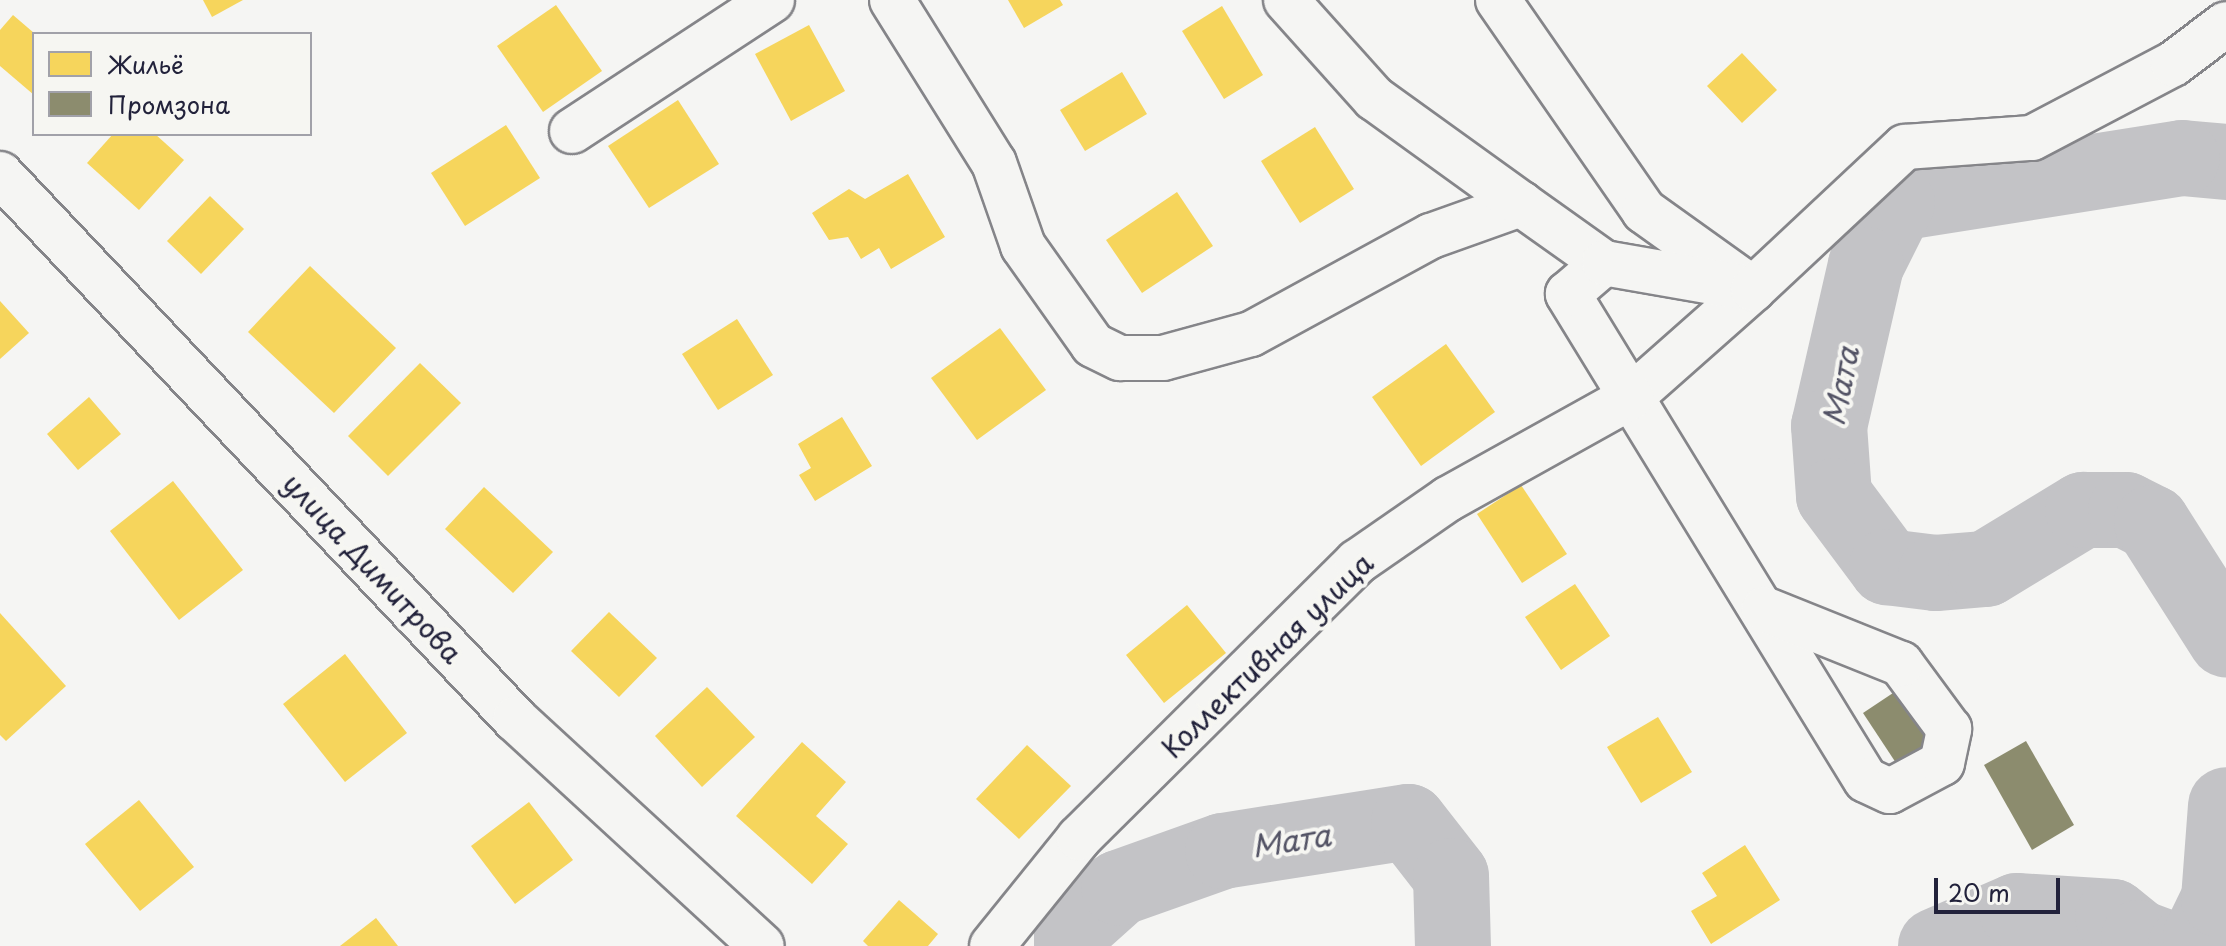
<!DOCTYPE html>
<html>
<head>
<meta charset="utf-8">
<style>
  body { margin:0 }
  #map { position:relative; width:2226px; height:946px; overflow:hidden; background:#f5f5f3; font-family:"Playpen Sans",sans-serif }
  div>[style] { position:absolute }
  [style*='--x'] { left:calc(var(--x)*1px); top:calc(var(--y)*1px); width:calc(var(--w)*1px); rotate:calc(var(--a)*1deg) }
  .homes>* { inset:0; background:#f6d55c }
  .industry>* { inset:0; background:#8c8c6e }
  .river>* { height:76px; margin:-38px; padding:0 38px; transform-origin:38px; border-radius:38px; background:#c3c3c6 }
  .roads { filter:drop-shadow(2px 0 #858589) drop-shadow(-2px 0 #858589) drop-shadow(0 2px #858589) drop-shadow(0 -2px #858589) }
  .street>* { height:44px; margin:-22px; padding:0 22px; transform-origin:22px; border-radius:22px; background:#f5f5f3 }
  span { translate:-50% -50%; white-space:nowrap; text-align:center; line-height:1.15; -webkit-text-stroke:8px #f6f6f2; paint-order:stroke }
  .street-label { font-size:28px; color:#22223b }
  .water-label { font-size:30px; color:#535365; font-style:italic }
  .legend { position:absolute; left:32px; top:32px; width:280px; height:104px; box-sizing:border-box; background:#f6f6f2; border:2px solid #a1a1a9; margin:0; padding:10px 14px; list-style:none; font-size:24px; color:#22223b }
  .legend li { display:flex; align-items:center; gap:16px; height:40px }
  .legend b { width:40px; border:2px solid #a1a1a9 }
  .scale { position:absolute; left:1934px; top:878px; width:126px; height:36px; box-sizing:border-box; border:4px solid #22223b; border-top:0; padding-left:10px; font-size:24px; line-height:28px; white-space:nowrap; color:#22223b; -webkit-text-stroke:6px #f6f6f2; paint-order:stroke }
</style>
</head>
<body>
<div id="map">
  <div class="homes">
    <div style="clip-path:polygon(203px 0,243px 0,212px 17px)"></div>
    <div style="clip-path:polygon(1008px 0,1060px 0,1063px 5px,1024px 28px)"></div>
    <div style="clip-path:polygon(556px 5px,602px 71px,543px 112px,497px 46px)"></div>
    <div style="clip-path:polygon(1222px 6px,1263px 75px,1224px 99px,1182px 31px)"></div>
    <div style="clip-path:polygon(13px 15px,34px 33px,34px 95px,0 66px,0 30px)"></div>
    <div style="clip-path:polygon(809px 25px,845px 91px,791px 121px,755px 54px)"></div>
    <div style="clip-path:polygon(1742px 53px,1777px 90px,1742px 123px,1707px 86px)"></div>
    <div style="clip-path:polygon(1122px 72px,1147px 114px,1085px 151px,1060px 110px)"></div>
    <div style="clip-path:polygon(678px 100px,719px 164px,649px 208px,608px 146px)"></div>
    <div style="clip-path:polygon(506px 125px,540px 178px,465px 226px,431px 173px)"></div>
    <div style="clip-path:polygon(1315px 127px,1354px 189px,1300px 223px,1261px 161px)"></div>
    <div style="clip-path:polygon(113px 134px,155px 134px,184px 160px,139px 210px,87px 163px)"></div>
    <div style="clip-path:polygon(908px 174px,945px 237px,891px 269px,879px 248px,861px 259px,848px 237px,829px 240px,812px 213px,849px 189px,865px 199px)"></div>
    <div style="clip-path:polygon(1177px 192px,1213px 246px,1142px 293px,1106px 240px)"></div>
    <div style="clip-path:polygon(210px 196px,244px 229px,201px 274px,167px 241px)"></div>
    <div style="clip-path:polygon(310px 266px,396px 348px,334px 413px,248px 332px)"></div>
    <div style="clip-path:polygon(0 301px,29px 333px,0 359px)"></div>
    <div style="clip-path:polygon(737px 319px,773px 375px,718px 410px,682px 354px)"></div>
    <div style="clip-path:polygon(1000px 328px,1046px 390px,977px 440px,931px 378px)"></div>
    <div style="clip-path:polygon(1446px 344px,1495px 412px,1421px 466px,1372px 397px)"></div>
    <div style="clip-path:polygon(420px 363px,461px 403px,388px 476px,348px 436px)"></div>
    <div style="clip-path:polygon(89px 397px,121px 434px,78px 470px,47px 434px)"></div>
    <div style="clip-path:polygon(842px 417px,872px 466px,815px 501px,799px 475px,811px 468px,798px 444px)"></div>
    <div style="clip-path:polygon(173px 481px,243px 570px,179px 620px,110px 531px)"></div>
    <div style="clip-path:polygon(1521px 485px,1567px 554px,1522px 583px,1477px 514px)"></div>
    <div style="clip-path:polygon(484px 487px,553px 552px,513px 593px,445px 529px)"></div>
    <div style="clip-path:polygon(1575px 584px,1610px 636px,1561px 670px,1525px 617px)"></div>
    <div style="clip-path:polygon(1187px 605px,1226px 653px,1164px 703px,1126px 655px)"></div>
    <div style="clip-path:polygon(609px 612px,657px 658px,619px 697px,571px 651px)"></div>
    <div style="clip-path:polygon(0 613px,66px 686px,6px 741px,0 735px)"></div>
    <div style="clip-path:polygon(345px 654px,407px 733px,345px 782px,283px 704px)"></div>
    <div style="clip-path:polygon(707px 687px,755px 737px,702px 787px,655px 736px)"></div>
    <div style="clip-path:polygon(1658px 717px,1692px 772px,1641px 803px,1607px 747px)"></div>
    <div style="clip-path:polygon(802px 742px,846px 782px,816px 816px,848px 844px,812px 884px,736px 816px)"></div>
    <div style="clip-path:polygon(1027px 745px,1071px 786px,1019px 839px,976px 799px)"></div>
    <div style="clip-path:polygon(139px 800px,194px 867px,140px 911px,85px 844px)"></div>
    <div style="clip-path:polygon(529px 802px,573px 860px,515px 904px,471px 846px)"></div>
    <div style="clip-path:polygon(1745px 845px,1780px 900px,1711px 944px,1691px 911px,1717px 896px,1702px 873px)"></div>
    <div style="clip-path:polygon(899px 900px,938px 934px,928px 946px,868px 946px,863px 941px)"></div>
    <div style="clip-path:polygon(376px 918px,398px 946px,340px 946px)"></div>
  </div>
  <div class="industry">
    <div style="clip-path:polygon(1896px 691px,1931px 746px,1898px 766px,1863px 713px)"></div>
    <div style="clip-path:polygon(2026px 741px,2074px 825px,2032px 850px,1984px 765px)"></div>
  </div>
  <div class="river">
    <div style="--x:2226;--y:162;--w:44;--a:-174.8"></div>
    <div style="--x:2182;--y:158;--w:289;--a:171"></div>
    <div style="--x:1897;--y:203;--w:69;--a:116.6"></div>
    <div style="--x:1866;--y:265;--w:165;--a:102.9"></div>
    <div style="--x:1829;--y:426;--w:70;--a:85.9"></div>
    <div style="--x:1834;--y:496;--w:89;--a:53.3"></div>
    <div style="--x:1887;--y:567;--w:49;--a:7"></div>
    <div style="--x:1936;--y:573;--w:50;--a:-4.6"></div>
    <div style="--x:1986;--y:569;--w:114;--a:-31.3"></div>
    <div style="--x:2083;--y:510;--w:43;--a:0"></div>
    <div style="--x:2126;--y:510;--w:29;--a:27"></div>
    <div style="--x:2152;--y:523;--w:138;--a:57.5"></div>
    <div style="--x:1072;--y:946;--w:16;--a:-90"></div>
    <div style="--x:1072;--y:930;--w:63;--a:-41.8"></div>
    <div style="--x:1119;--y:888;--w:110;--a:-19.6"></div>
    <div style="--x:1223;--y:851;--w:188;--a:-8.9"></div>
    <div style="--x:1409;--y:822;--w:68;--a:52.1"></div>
    <div style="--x:1451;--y:876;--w:70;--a:88.4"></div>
    <div style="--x:1936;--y:946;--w:88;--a:-23.4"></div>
    <div style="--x:2017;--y:911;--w:96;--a:3.6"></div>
    <div style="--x:2113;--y:917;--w:33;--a:39"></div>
    <div style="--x:2139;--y:938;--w:23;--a:20"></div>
    <div style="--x:2186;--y:946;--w:18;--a:-34"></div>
    <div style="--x:2201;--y:936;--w:41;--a:-64.1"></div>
    <div style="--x:2219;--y:899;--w:94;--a:-85.7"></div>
  </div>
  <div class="roads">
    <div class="street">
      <div style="--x:892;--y:0;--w:192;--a:58"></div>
      <div style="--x:994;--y:163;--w:88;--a:70.7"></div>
      <div style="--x:1023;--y:246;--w:121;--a:54.7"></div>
      <div style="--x:1093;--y:345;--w:30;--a:26"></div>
      <div style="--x:1120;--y:358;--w:43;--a:0"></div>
      <div style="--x:1163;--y:358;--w:91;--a:-15.3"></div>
      <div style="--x:1251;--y:334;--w:205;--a:-28.6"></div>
      <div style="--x:1431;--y:236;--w:96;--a:-19.6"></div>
      <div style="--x:1521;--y:204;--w:102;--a:35.4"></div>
      <div style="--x:1286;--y:0;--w:132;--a:48.1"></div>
      <div style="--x:1374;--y:98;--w:181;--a:35.8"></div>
      <div style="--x:1498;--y:0;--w:257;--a:55.3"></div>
      <div style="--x:1644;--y:211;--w:134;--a:35.6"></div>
      <div style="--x:1753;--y:289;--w:163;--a:138.5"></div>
      <div style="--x:1631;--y:397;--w:449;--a:58.5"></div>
      <div style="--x:1866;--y:780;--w:26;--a:25"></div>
      <div style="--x:1890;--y:791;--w:59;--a:-28.3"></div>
      <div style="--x:1942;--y:763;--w:35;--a:-78"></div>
      <div style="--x:1949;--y:729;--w:81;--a:-126.4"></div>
      <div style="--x:1901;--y:664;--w:148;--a:-158.1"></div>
      <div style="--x:572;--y:131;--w:239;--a:-33.2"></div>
      <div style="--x:0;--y:174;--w:750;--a:46.62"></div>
      <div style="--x:515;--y:719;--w:335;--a:42.6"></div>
      <div style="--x:992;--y:946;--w:139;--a:-51.1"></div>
      <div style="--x:1079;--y:838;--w:392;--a:-44.8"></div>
      <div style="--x:1357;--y:562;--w:111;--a:-34.7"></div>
      <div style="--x:1448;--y:499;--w:210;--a:-29.1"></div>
      <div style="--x:1631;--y:397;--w:121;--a:-121.5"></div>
      <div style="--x:1568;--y:294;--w:48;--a:-40.7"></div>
      <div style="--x:1604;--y:263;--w:151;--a:9.9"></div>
      <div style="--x:1753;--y:289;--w:208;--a:-43.1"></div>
      <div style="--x:1905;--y:147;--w:127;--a:-4.1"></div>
      <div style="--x:2032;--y:138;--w:159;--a:-27.7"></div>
      <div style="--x:2173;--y:64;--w:66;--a:-37"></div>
    </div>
  </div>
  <div class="street-label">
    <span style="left:373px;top:568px;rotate:47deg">улица Димитрова</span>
    <span style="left:1267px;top:655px;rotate:-44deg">Коллективная улица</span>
  </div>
  <div class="water-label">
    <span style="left:1840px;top:386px;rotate:-79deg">Мата</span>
    <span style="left:1291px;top:840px;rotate:-9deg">Мата</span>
  </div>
  <ul class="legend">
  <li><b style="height:22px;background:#f6d55c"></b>Жильё</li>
  <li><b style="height:22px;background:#8c8c6e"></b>Промзона</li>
  </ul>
  <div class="scale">20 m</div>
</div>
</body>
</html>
